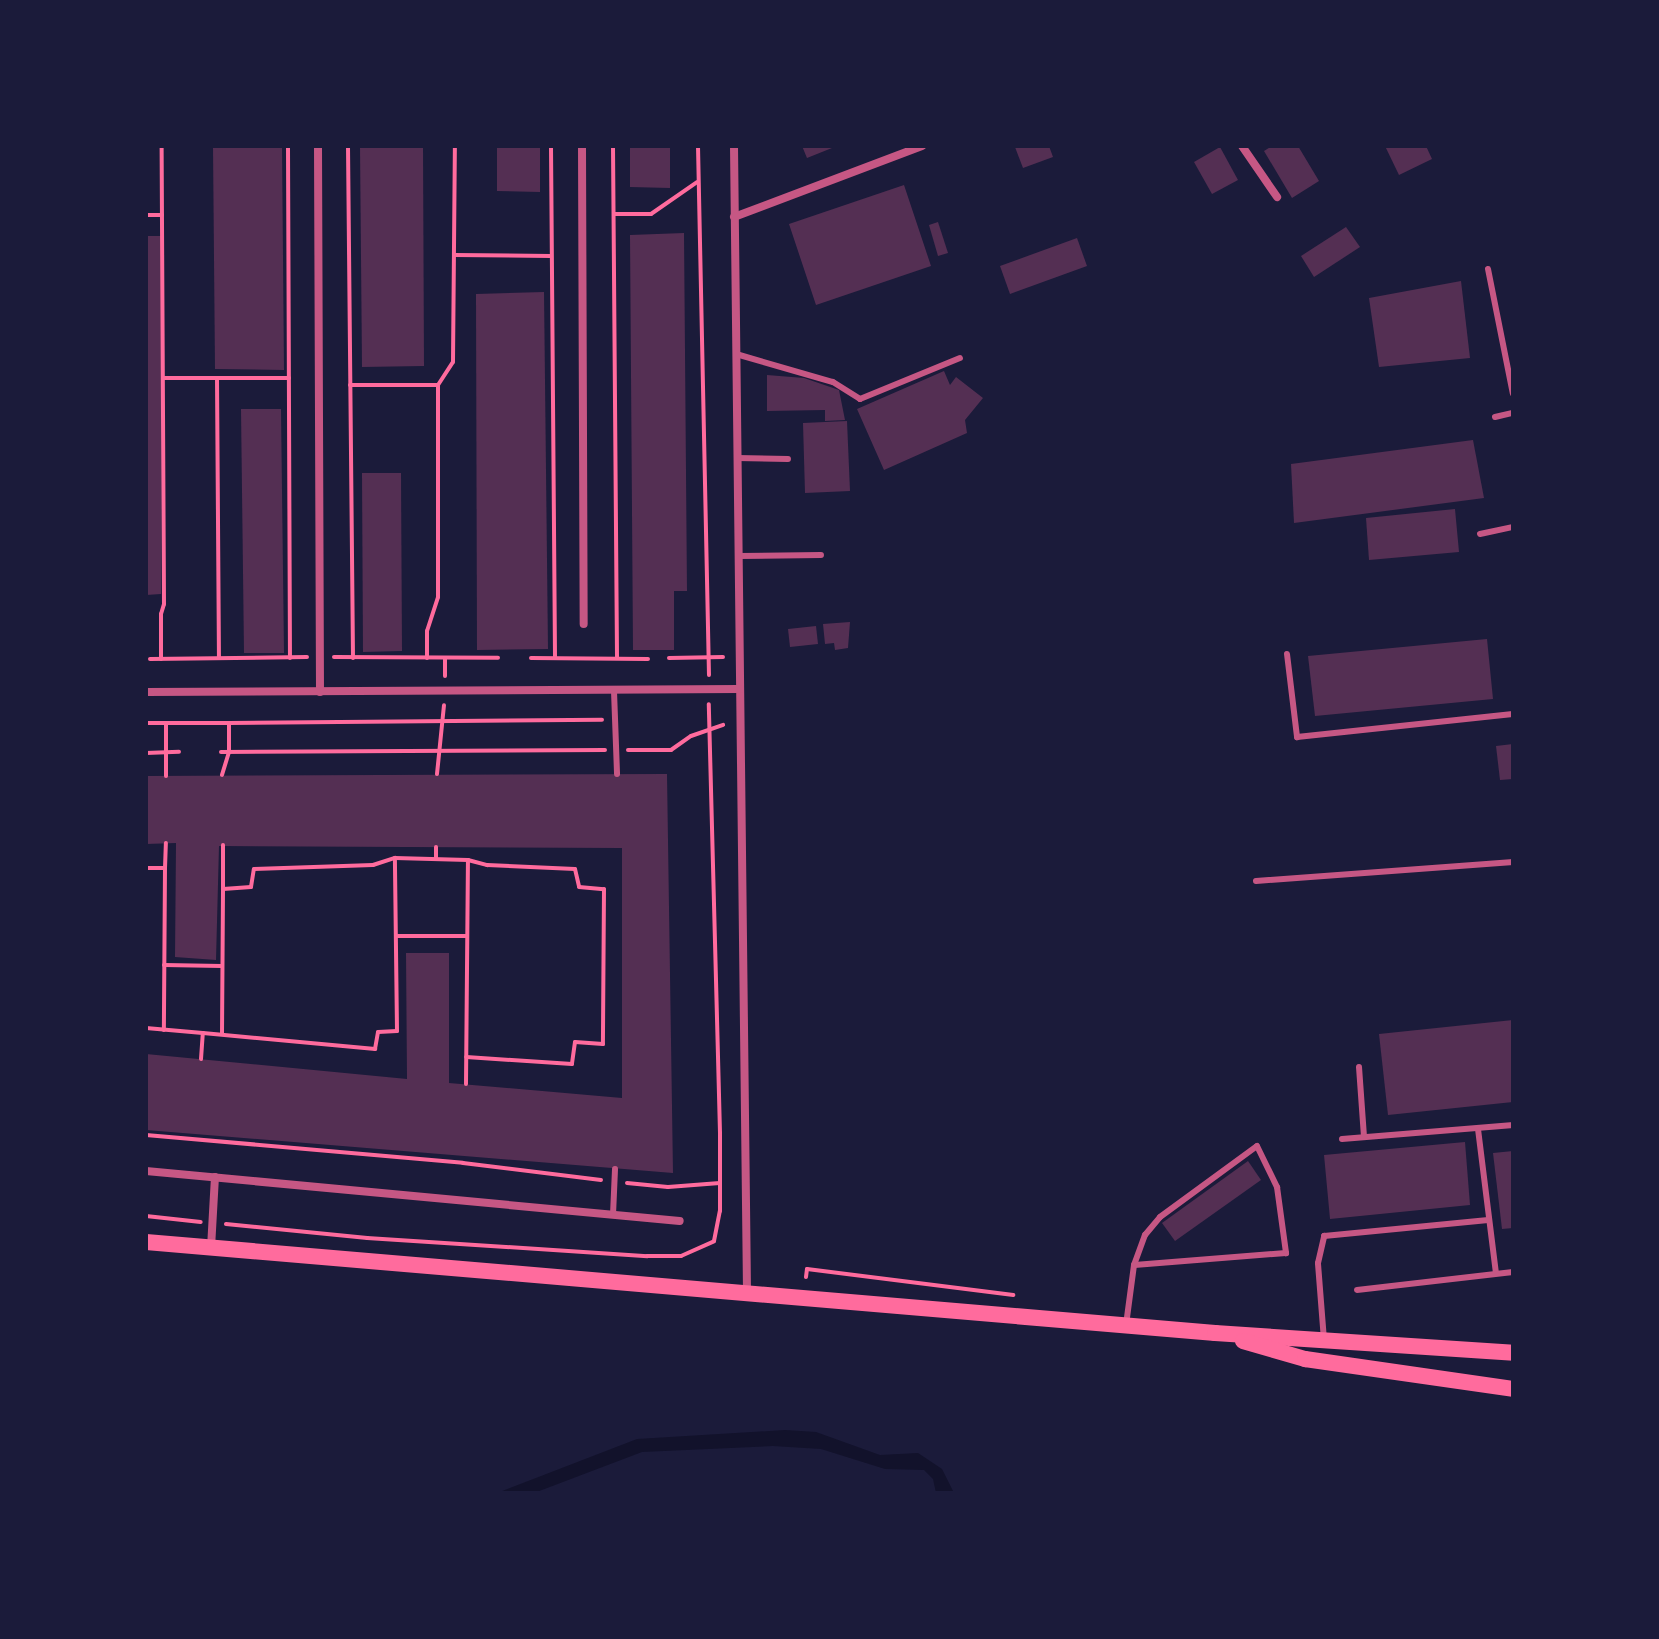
<!DOCTYPE html>
<html>
<head>
<meta charset="utf-8">
<style>
  body { margin:0 }
  #map { position:relative; width:1659px; height:1639px; overflow:hidden; background:#1b1b3a; font-family:Signika,sans-serif }
  div>[style] { position:absolute }
  [style*='--x'] { left:calc(var(--x)*1px); top:calc(var(--y)*1px); width:calc(var(--w)*1px); rotate:calc(var(--a)*1deg) }
  .water>* { inset:0; background:#12122b }
  .building>* { inset:0; background:#542f53 }
  .path>* { height:4px; margin:-2px; padding:0 2px; transform-origin:2px; border-radius:2px; background:#ff6b9d }
  .service>* { height:6px; margin:-3px; padding:0 3px; transform-origin:3px; border-radius:3px; background:#c65784 }
  .minor>* { height:8px; margin:-4px; padding:0 4px; transform-origin:4px; border-radius:4px; background:#c65784 }
  .secondary>* { height:16px; margin:-8px; padding:0 8px; transform-origin:8px; border-radius:8px; background:#ff6b9d }
  span { translate:-50% -50%; white-space:nowrap; text-align:center; line-height:1.15; -webkit-text-stroke:7px #1b1b3a; paint-order:stroke }
  .frame { position:absolute; inset:0; border:148px solid #1b1b3a; pointer-events:none }
</style>
</head>
<body>
<div id="map">
  <div class="water">
    <div style="clip-path:polygon(785px 1430px,816px 1432px,880px 1455px,918px 1453px,942px 1469px,954px 1493px,936px 1493px,933px 1479px,924px 1470px,885px 1469px,821px 1449px,773px 1446px,642px 1452px,534px 1493px,497px 1493px,637px 1439px)"></div>
  </div>
  <div class="building">
    <div style="clip-path:polygon(213px 146px,282px 146px,284px 370px,215px 369px)"></div>
    <div style="clip-path:polygon(360px 146px,423px 146px,424px 366px,362px 367px)"></div>
    <div style="clip-path:polygon(497px 146px,540px 146px,540px 192px,497px 191px)"></div>
    <div style="clip-path:polygon(630px 146px,670px 146px,670px 188px,630px 187px)"></div>
    <div style="clip-path:polygon(802px 146px,837px 146px,807px 158px)"></div>
    <div style="clip-path:polygon(1049px 146px,1053px 157px,1023px 168px,1015px 147px)"></div>
    <div style="clip-path:polygon(1272px 146px,1298px 146px,1319px 181px,1292px 198px,1264px 151px)"></div>
    <div style="clip-path:polygon(1385px 146px,1426px 146px,1432px 159px,1399px 175px)"></div>
    <div style="clip-path:polygon(1220px 147px,1238px 180px,1212px 194px,1194px 162px)"></div>
    <div style="clip-path:polygon(904px 185px,931px 266px,816px 305px,789px 224px)"></div>
    <div style="clip-path:polygon(938px 222px,948px 253px,938px 256px,929px 225px)"></div>
    <div style="clip-path:polygon(1346px 227px,1360px 247px,1314px 277px,1301px 256px)"></div>
    <div style="clip-path:polygon(684px 233px,687px 591px,674px 591px,674px 650px,633px 650px,630px 235px)"></div>
    <div style="clip-path:polygon(146px 236px,161px 236px,161px 594px,146px 595px)"></div>
    <div style="clip-path:polygon(1077px 238px,1087px 266px,1010px 294px,1000px 266px)"></div>
    <div style="clip-path:polygon(1461px 281px,1470px 358px,1379px 367px,1369px 298px)"></div>
    <div style="clip-path:polygon(544px 292px,548px 649px,477px 650px,476px 294px)"></div>
    <div style="clip-path:polygon(944px 371px,950px 385px,956px 377px,983px 398px,965px 420px,967px 433px,884px 470px,857px 409px)"></div>
    <div style="clip-path:polygon(767px 375px,804px 378px,839px 390px,845px 420px,825px 421px,825px 410px,767px 411px)"></div>
    <div style="clip-path:polygon(241px 409px,281px 409px,284px 653px,244px 653px)"></div>
    <div style="clip-path:polygon(847px 421px,850px 491px,805px 493px,803px 423px)"></div>
    <div style="clip-path:polygon(1473px 440px,1484px 498px,1294px 523px,1291px 464px)"></div>
    <div style="clip-path:polygon(362px 473px,401px 473px,402px 651px,363px 652px)"></div>
    <div style="clip-path:polygon(1455px 509px,1459px 552px,1369px 560px,1366px 518px)"></div>
    <div style="clip-path:polygon(850px 622px,848px 648px,835px 650px,834px 643px,825px 644px,823px 624px)"></div>
    <div style="clip-path:polygon(816px 626px,818px 644px,790px 647px,788px 629px)"></div>
    <div style="clip-path:polygon(1487px 639px,1493px 699px,1315px 716px,1308px 656px)"></div>
    <div style="clip-path:polygon(1513px 744px,1513px 779px,1500px 780px,1496px 746px)"></div>
    <div style="clip-path:polygon(667px 774px,673px 1173px,146px 1130px,146px 1054px,407px 1079px,406px 953px,449px 953px,449px 1083px,622px 1098px,622px 848px,219px 846px,216px 960px,175px 957px,176px 843px,146px 844px,146px 776px)"></div>
    <div style="clip-path:polygon(1513px 1020px,1513px 1102px,1388px 1115px,1379px 1034px)"></div>
    <div style="clip-path:polygon(1465px 1142px,1470px 1205px,1330px 1219px,1324px 1155px)"></div>
    <div style="clip-path:polygon(1513px 1151px,1513px 1228px,1502px 1229px,1493px 1153px)"></div>
    <div style="clip-path:polygon(1248px 1161px,1261px 1180px,1175px 1241px,1162px 1223px)"></div>
  </div>
  <div class="path">
    <div style="--x:288;--y:146;--w:512;--a:89.78"></div>
    <div style="--x:348;--y:146;--w:512;--a:89.44"></div>
    <div style="--x:551;--y:146;--w:512;--a:89.55"></div>
    <div style="--x:613;--y:146;--w:512;--a:89.55"></div>
    <div style="--x:698;--y:146;--w:529;--a:88.81"></div>
    <div style="--x:614;--y:214;--w:37;--a:0"></div>
    <div style="--x:651;--y:214;--w:56;--a:-34.8"></div>
    <div style="--x:146;--y:215;--w:16;--a:0"></div>
    <div style="--x:454;--y:255;--w:97;--a:0.6"></div>
    <div style="--x:163;--y:378;--w:54;--a:0"></div>
    <div style="--x:217;--y:378;--w:280;--a:89.6"></div>
    <div style="--x:217;--y:378;--w:72;--a:0"></div>
    <div style="--x:350;--y:385;--w:88;--a:0"></div>
    <div style="--x:334;--y:657;--w:164;--a:0.3"></div>
    <div style="--x:427;--y:658;--w:27;--a:-90"></div>
    <div style="--x:427;--y:631;--w:36;--a:-72"></div>
    <div style="--x:438;--y:597;--w:212;--a:-90"></div>
    <div style="--x:438;--y:385;--w:27;--a:-57"></div>
    <div style="--x:453;--y:362;--w:216;--a:-89.5"></div>
    <div style="--x:445;--y:658;--w:18;--a:90"></div>
    <div style="--x:531;--y:658;--w:117;--a:0.5"></div>
    <div style="--x:669;--y:658;--w:54;--a:-1.1"></div>
    <div style="--x:150;--y:659;--w:157;--a:-0.7"></div>
    <div style="--x:161;--y:659;--w:45;--a:-90"></div>
    <div style="--x:161;--y:614;--w:10;--a:-73"></div>
    <div style="--x:164;--y:604;--w:458;--a:-90.3"></div>
    <div style="--x:146;--y:723;--w:83;--a:0"></div>
    <div style="--x:229;--y:723;--w:29;--a:90"></div>
    <div style="--x:229;--y:752;--w:24;--a:107"></div>
    <div style="--x:166;--y:723;--w:53;--a:90"></div>
    <div style="--x:229;--y:723;--w:373;--a:-0.5"></div>
    <div style="--x:628;--y:750;--w:43;--a:0"></div>
    <div style="--x:671;--y:750;--w:24;--a:-35"></div>
    <div style="--x:691;--y:736;--w:34;--a:-19"></div>
    <div style="--x:221;--y:752;--w:384;--a:-0.3"></div>
    <div style="--x:146;--y:753;--w:33;--a:-2"></div>
    <div style="--x:437;--y:774;--w:69;--a:-84.2"></div>
    <div style="--x:436;--y:859;--w:12;--a:-90"></div>
    <div style="--x:146;--y:868;--w:19;--a:0"></div>
    <div style="--x:165;--y:868;--w:162;--a:90.4"></div>
    <div style="--x:165;--y:868;--w:25;--a:-88"></div>
    <div style="--x:223;--y:889;--w:44;--a:-90"></div>
    <div style="--x:396;--y:936;--w:70;--a:0"></div>
    <div style="--x:164;--y:965;--w:58;--a:1"></div>
    <div style="--x:146;--y:1028;--w:57;--a:5"></div>
    <div style="--x:222;--y:1034;--w:145;--a:-89.6"></div>
    <div style="--x:223;--y:889;--w:28;--a:-4"></div>
    <div style="--x:251;--y:887;--w:18;--a:-81"></div>
    <div style="--x:254;--y:869;--w:119;--a:-1.9"></div>
    <div style="--x:373;--y:865;--w:23;--a:-18"></div>
    <div style="--x:395;--y:858;--w:73;--a:1.6"></div>
    <div style="--x:468;--y:860;--w:20;--a:15"></div>
    <div style="--x:487;--y:865;--w:88;--a:2.6"></div>
    <div style="--x:575;--y:869;--w:18;--a:77"></div>
    <div style="--x:579;--y:887;--w:25;--a:5"></div>
    <div style="--x:604;--y:889;--w:155;--a:90.4"></div>
    <div style="--x:603;--y:1044;--w:28;--a:-176"></div>
    <div style="--x:575;--y:1042;--w:22;--a:98"></div>
    <div style="--x:572;--y:1064;--w:106;--a:-176.2"></div>
    <div style="--x:201;--y:1059;--w:26;--a:-86"></div>
    <div style="--x:203;--y:1033;--w:173;--a:5.3"></div>
    <div style="--x:375;--y:1049;--w:17;--a:-80"></div>
    <div style="--x:378;--y:1032;--w:19;--a:-3"></div>
    <div style="--x:397;--y:1031;--w:173;--a:-90.7"></div>
    <div style="--x:466;--y:1084;--w:224;--a:-89.5"></div>
    <div style="--x:146;--y:1135;--w:318;--a:5"></div>
    <div style="--x:463;--y:1163;--w:139;--a:7"></div>
    <div style="--x:627;--y:1183;--w:41;--a:5.6"></div>
    <div style="--x:668;--y:1187;--w:52;--a:-4.4"></div>
    <div style="--x:146;--y:1216;--w:55;--a:6.2"></div>
    <div style="--x:226;--y:1224;--w:142;--a:5.7"></div>
    <div style="--x:367;--y:1238;--w:281;--a:3.7"></div>
    <div style="--x:647;--y:1256;--w:34;--a:0"></div>
    <div style="--x:681;--y:1256;--w:36;--a:-24"></div>
    <div style="--x:714;--y:1241;--w:31;--a:-79"></div>
    <div style="--x:720;--y:1211;--w:78;--a:-90"></div>
    <div style="--x:720;--y:1133;--w:429;--a:-91.5"></div>
    <div style="--x:806;--y:1277;--w:8;--a:-83"></div>
    <div style="--x:807;--y:1269;--w:208;--a:7.2"></div>
  </div>
  <div class="service">
    <div style="--x:1488;--y:269;--w:127;--a:78.7"></div>
    <div style="--x:736;--y:354;--w:101;--a:16.1"></div>
    <div style="--x:833;--y:382;--w:32;--a:32"></div>
    <div style="--x:860;--y:399;--w:108;--a:-22.3"></div>
    <div style="--x:1495;--y:417;--w:18;--a:-13"></div>
    <div style="--x:737;--y:458;--w:51;--a:1.1"></div>
    <div style="--x:1480;--y:534;--w:34;--a:-12"></div>
    <div style="--x:739;--y:556;--w:82;--a:-0.7"></div>
    <div style="--x:1287;--y:654;--w:84;--a:83.1"></div>
    <div style="--x:1297;--y:737;--w:217;--a:-6.1"></div>
    <div style="--x:614;--y:691;--w:83;--a:87.9"></div>
    <div style="--x:1256;--y:881;--w:258;--a:-4.2"></div>
    <div style="--x:1359;--y:1067;--w:70;--a:85.9"></div>
    <div style="--x:1478;--y:1129;--w:145;--a:82.9"></div>
    <div style="--x:1342;--y:1139;--w:172;--a:-4.7"></div>
    <div style="--x:613;--y:1215;--w:46;--a:-87.5"></div>
    <div style="--x:1357;--y:1290;--w:157;--a:-6.6"></div>
    <div style="--x:1126;--y:1325;--w:61;--a:-82.4"></div>
    <div style="--x:1134;--y:1265;--w:32;--a:-70"></div>
    <div style="--x:1145;--y:1235;--w:23;--a:-50"></div>
    <div style="--x:1160;--y:1217;--w:120;--a:-36.2"></div>
    <div style="--x:1257;--y:1146;--w:46;--a:64"></div>
    <div style="--x:1277;--y:1187;--w:67;--a:82.2"></div>
    <div style="--x:1286;--y:1253;--w:152;--a:175.5"></div>
    <div style="--x:1324;--y:1340;--w:77;--a:-94.5"></div>
    <div style="--x:1318;--y:1263;--w:28;--a:-77"></div>
    <div style="--x:1324;--y:1236;--w:165;--a:-5.6"></div>
  </div>
  <div class="minor">
    <div style="--x:318;--y:146;--w:546;--a:89.79"></div>
    <div style="--x:582;--y:146;--w:478;--a:89.8"></div>
    <div style="--x:734;--y:146;--w:1147;--a:89.35"></div>
    <div style="--x:1242;--y:146;--w:62;--a:55.5"></div>
    <div style="--x:734;--y:217;--w:201;--a:-20.7"></div>
    <div style="--x:146;--y:692;--w:594;--a:-0.29"></div>
    <div style="--x:146;--y:1171;--w:536;--a:5.35"></div>
    <div style="--x:211;--y:1248;--w:71;--a:-86.8"></div>
  </div>
  <div class="secondary">
    <div style="--x:146;--y:1242;--w:1073;--a:4.87"></div>
    <div style="--x:1215;--y:1333;--w:299;--a:3.8"></div>
    <div style="--x:1243;--y:1341;--w:65;--a:16.2"></div>
    <div style="--x:1305;--y:1359;--w:210;--a:8.2"></div>
  </div>
  <div class="frame"></div>
</div>
</body>
</html>
